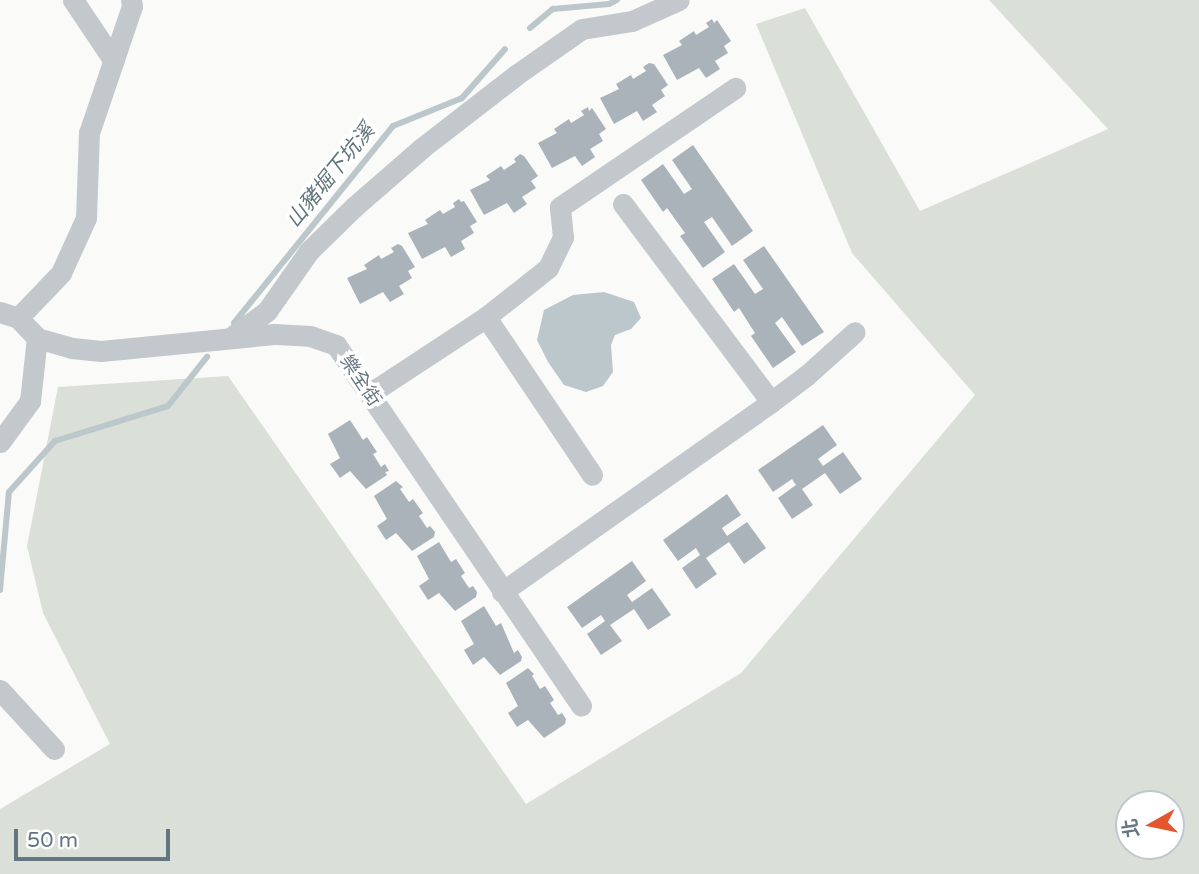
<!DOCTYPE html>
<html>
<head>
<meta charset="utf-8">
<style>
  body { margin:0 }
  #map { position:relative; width:1199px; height:874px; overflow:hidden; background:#fafaf8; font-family:"Varela Round","Noto Sans TC",sans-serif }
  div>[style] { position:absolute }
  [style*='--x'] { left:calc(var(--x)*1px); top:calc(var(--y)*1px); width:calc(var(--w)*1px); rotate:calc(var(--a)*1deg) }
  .green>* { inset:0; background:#dadfd7 }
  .water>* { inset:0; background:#bbc7cb }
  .stream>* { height:6px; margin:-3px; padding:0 3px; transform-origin:3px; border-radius:3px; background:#bbc7cb }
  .building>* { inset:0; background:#aab3b9 }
  .minor>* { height:21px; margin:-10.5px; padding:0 10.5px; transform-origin:10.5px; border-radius:10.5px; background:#c3c8cc }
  span { translate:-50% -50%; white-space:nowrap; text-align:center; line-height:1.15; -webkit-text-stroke:7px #fff; paint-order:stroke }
  .street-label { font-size:19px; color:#657683 }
  .water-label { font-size:21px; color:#60757c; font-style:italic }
  .north { position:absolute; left:1115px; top:790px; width:70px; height:70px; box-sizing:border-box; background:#fff; border:2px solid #c1c8cd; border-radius:50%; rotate:261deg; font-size:19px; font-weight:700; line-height:28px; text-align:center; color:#657683 }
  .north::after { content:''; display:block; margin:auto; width:24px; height:32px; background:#e4572e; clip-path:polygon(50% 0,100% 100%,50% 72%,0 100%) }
  .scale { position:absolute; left:14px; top:829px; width:156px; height:32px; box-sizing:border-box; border:4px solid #657683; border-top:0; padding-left:9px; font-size:21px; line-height:24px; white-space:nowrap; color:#657683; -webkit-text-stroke:5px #fff; paint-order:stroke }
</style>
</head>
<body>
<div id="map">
  <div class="green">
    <div style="clip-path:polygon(evenodd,989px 0,1199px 0,1199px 874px,0 874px,0 809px,110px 744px,43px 613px,27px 546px,58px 387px,228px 376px,526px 804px,741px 673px,975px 395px,852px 253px,756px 24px,805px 8px,920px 211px,1108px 129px,989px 0,1129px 804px,1171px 804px,1171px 846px,1129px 846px,1129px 804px)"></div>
  </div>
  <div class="water">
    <div style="clip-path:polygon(604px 292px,634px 302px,641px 318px,631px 329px,615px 335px,611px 345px,613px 372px,603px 386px,586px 392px,564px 385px,548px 362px,537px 340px,544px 310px,573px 295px)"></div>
  </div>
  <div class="stream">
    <div style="--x:530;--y:28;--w:30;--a:-40"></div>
    <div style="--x:553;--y:9;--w:56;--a:-5.1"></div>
    <div style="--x:609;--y:4;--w:9;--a:-27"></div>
    <div style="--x:234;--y:323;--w:253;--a:-51.1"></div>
    <div style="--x:393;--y:126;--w:74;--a:-22.1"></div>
    <div style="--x:462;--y:98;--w:65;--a:-48.7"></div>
    <div style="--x:0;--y:590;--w:98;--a:-84.8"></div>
    <div style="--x:9;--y:492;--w:69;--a:-48"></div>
    <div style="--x:55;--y:441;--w:118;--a:-17.2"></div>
    <div style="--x:168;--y:406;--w:63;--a:-51.5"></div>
  </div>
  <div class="building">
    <div style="clip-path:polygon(712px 19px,714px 23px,717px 20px,731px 41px,724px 46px,728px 53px,715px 61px,720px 69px,706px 78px,699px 68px,677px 80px,663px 55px,682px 45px,679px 41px,694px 31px,696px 35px,709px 27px,706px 23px)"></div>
    <div style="clip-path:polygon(649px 63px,654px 64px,668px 85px,661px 90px,665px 96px,652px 105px,657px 112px,643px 121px,637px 111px,614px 124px,600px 98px,619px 89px,616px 84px,631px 75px,633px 79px,646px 71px,643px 67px)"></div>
    <div style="clip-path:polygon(588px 107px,589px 111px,592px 108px,606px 129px,599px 134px,603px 141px,590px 149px,595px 157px,582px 166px,575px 156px,552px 168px,538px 143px,557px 133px,554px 129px,569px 119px,571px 123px,584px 115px,581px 111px)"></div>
    <div style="clip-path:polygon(693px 145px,753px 231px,732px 246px,712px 217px,704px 222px,725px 252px,703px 268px,680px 236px,685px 233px,667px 208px,663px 212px,641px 180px,663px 164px,684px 194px,692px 189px,672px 160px)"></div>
    <div style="clip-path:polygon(520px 154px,524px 156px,538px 176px,531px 181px,536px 188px,522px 197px,527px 204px,514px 213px,507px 203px,484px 215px,470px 190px,490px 180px,486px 176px,501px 166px,504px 170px,516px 162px,514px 159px)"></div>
    <div style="clip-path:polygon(459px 199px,461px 202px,464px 201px,477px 222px,470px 226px,474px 233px,461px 241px,465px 249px,451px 257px,445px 247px,422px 259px,408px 233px,428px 224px,425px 220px,440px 210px,443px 214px,455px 207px,453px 203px)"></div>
    <div style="clip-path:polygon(398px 244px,402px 246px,415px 267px,408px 271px,412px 278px,399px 286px,404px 294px,390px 302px,383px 292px,360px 304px,347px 278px,367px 269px,364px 265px,379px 255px,381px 259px,394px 252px,391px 248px)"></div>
    <div style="clip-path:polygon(764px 246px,824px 332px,802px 346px,782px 317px,775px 323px,796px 352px,773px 368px,751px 336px,755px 333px,739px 308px,734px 312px,712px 279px,734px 264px,755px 294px,763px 289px,743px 260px)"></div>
    <div style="clip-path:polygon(350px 420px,363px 440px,367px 437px,377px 452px,373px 454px,381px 467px,385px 464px,389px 471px,385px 472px,387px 475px,366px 489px,350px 471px,340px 478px,330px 464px,340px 458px,328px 434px)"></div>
    <div style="clip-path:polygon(823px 425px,837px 445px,818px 459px,823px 466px,843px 452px,862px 479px,840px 494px,825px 473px,802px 489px,813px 505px,792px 519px,778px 498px,796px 485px,792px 479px,773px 492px,758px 470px)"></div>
    <div style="clip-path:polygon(396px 481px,403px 487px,400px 489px,409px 502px,413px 499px,423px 513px,419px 516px,427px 528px,430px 526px,435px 532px,434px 537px,412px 551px,396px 533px,386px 540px,377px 526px,387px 519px,374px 496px)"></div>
    <div style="clip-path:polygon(727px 494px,741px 515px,722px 528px,727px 536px,747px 522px,766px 548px,744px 564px,729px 542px,706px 558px,717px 574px,696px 589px,682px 568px,700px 555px,696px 548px,678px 561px,663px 540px)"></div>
    <div style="clip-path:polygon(439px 542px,451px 562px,456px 559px,465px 573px,461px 576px,469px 588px,473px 586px,477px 592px,476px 597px,455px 611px,439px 593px,428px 600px,419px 586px,429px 579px,417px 556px)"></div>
    <div style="clip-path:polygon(632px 561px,646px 581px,627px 595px,632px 602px,652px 588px,671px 615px,648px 630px,634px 609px,610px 625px,622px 641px,601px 655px,587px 634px,605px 621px,601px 615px,582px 628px,567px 607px)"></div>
    <div style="clip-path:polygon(484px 606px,496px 626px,501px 623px,514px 653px,518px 650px,522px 657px,521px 661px,500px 675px,484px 657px,473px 665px,464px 650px,474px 644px,461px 621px)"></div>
    <div style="clip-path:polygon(528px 668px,534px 674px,532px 676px,540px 689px,545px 686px,554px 700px,550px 703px,558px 715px,562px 713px,566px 719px,565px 724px,544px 738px,528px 720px,517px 727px,508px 713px,518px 706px,506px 683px)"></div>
  </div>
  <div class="minor">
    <div style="--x:73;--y:0;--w:73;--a:56.1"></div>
    <div style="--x:623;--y:204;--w:247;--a:53.2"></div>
    <div style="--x:0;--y:312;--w:19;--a:18"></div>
    <div style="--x:18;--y:318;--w:28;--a:46"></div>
    <div style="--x:37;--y:338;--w:36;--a:16"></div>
    <div style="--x:72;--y:348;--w:29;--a:6"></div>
    <div style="--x:101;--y:351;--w:174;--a:-5.6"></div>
    <div style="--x:274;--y:334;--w:36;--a:3"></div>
    <div style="--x:310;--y:336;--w:28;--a:19"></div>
    <div style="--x:336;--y:345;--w:436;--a:55.8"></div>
    <div style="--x:486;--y:317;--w:190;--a:56.1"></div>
    <div style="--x:18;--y:318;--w:62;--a:-46.3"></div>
    <div style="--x:61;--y:273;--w:60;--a:-65.6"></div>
    <div style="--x:86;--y:218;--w:85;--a:-88"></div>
    <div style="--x:89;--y:133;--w:134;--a:-71.3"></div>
    <div style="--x:132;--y:6;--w:6;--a:-99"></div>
    <div style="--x:230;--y:338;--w:46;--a:-36.1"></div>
    <div style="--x:267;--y:311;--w:73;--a:-55"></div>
    <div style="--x:309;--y:251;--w:63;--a:-44.4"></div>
    <div style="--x:354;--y:207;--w:91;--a:-41"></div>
    <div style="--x:423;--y:147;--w:118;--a:-37.7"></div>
    <div style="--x:516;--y:75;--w:80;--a:-34.9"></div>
    <div style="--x:582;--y:29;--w:51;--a:-9.1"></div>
    <div style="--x:632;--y:21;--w:51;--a:-24.1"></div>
    <div style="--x:369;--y:394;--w:140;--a:-33.3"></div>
    <div style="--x:486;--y:317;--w:79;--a:-38.3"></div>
    <div style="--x:548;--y:268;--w:34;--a:-64"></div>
    <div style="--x:563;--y:237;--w:30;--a:-96"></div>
    <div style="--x:560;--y:207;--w:212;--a:-34.2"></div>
    <div style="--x:0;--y:442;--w:51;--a:-53.8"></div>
    <div style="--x:30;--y:401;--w:63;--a:-83.7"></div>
    <div style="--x:502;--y:592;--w:329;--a:-35.2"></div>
    <div style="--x:771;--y:402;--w:45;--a:-36.9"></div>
    <div style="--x:807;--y:375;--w:64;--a:-41.9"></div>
    <div style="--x:0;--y:690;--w:80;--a:47.5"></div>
  </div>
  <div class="street-label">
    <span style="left:360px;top:381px;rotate:56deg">樂全街</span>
  </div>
  <div class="water-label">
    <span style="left:331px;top:176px;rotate:-51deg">山豬堀下坑溪</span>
  </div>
  <div class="north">北</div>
  <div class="scale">50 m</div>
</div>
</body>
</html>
